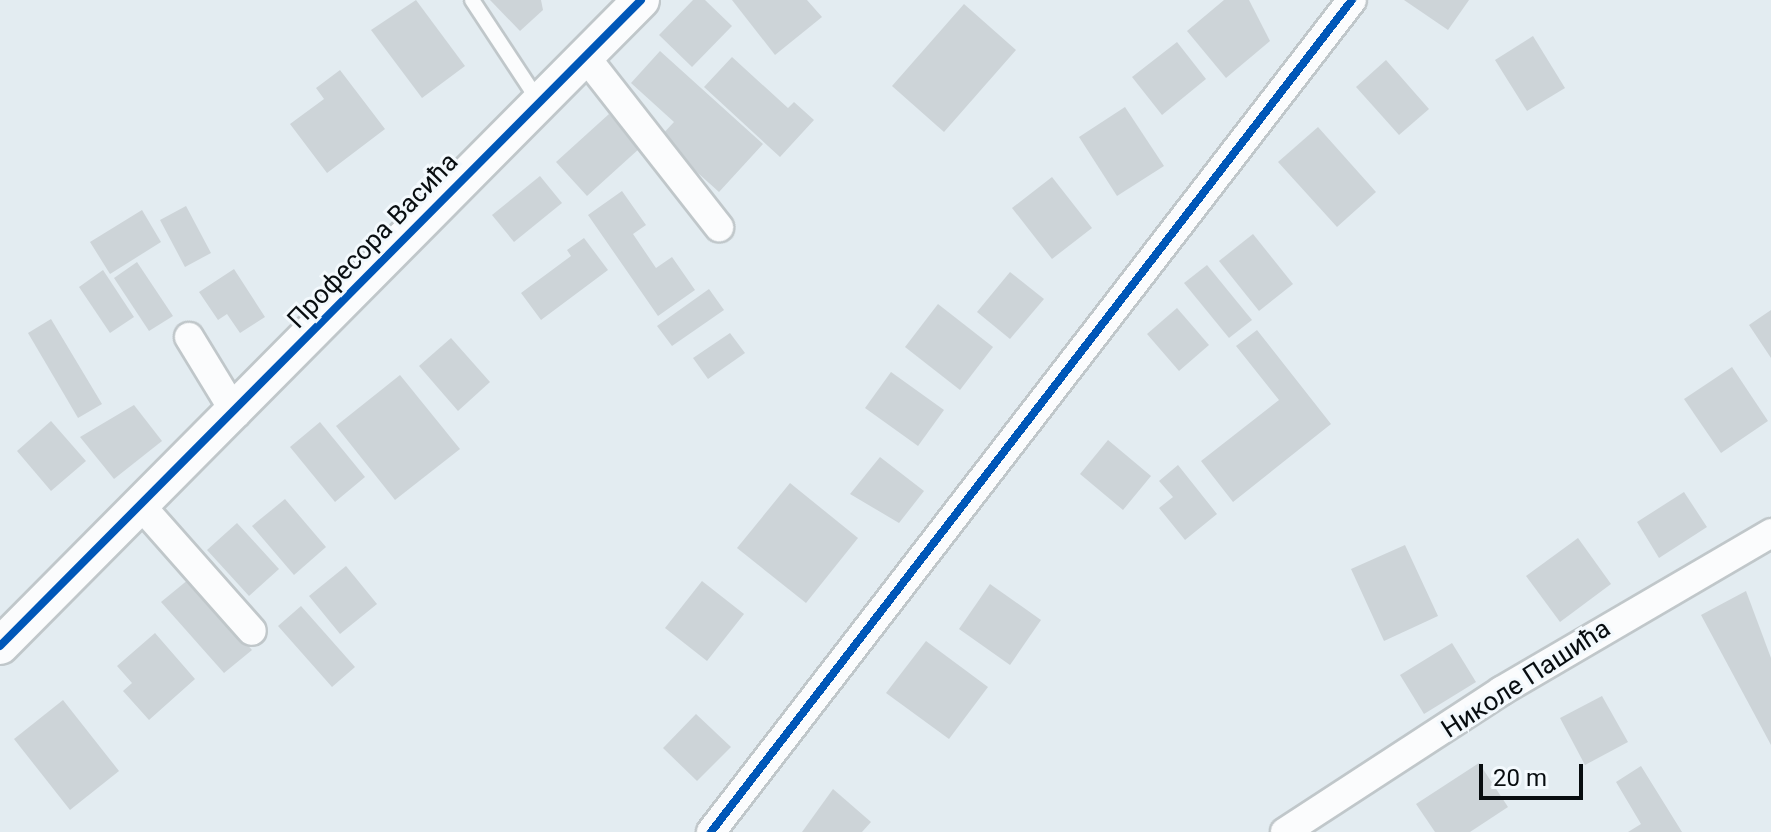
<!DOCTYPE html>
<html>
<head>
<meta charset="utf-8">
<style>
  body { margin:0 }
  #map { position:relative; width:1771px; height:832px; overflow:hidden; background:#e3ecf1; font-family:Roboto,sans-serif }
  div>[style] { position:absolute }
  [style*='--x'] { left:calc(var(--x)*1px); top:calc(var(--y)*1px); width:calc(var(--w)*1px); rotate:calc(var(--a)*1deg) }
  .building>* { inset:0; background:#cdd4d8 }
  .roads { filter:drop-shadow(2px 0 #c0c7ca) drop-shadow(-2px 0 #c0c7ca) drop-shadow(0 2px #c0c7ca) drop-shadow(0 -2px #c0c7ca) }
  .service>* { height:14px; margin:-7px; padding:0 7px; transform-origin:7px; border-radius:7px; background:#fbfcfd }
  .minor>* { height:28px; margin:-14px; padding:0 14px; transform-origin:14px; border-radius:14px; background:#fbfcfd }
  .tertiary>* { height:36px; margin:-18px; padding:0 18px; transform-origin:18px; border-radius:18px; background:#fbfcfd }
  .cycleway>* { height:8px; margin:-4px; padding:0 4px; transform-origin:4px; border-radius:4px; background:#0057b8 }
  span { translate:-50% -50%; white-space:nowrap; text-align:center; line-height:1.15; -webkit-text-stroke:6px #f3f9fd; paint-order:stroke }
  .street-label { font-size:26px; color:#080d10 }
  .scale { position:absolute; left:1479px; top:764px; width:104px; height:36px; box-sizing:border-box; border:4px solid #080d10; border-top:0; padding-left:10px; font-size:24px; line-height:28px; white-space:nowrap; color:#080d10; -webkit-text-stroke:6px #f3f9fd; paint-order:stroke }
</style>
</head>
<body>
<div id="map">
  <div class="building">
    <div style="clip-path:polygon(416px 0,465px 66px,422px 98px,371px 30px)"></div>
    <div style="clip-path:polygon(490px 0,541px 0,543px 10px,520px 31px)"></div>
    <div style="clip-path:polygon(693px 0,705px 0,732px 26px,692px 67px,659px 35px)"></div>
    <div style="clip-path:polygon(732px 0,807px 0,822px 17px,775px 55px)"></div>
    <div style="clip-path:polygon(1224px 0,1249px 0,1270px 41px,1226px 78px,1187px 31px)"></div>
    <div style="clip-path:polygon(1404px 0,1469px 0,1448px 30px)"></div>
    <div style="clip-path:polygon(964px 4px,1016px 50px,944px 132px,892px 86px)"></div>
    <div style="clip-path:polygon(1533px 36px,1565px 88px,1527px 111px,1495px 60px)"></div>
    <div style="clip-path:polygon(1177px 42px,1206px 79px,1162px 115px,1132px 77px)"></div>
    <div style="clip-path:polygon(660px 51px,763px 144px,719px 192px,659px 138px,674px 122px,631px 83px)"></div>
    <div style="clip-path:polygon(732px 57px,788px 108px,794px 102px,814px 120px,780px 157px,704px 87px)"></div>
    <div style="clip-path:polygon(1386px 60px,1429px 109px,1399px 135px,1356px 87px)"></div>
    <div style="clip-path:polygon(340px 70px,385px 129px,327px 173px,290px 124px,324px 99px,316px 88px)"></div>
    <div style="clip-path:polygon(1125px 107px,1164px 166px,1117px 196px,1079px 137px)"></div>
    <div style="clip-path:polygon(609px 114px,640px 148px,587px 196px,556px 162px)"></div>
    <div style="clip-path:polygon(1318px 127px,1376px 192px,1337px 227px,1278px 162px)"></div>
    <div style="clip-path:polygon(540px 176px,562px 203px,514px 242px,492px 215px)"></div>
    <div style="clip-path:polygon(1052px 177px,1092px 228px,1052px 259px,1012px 208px)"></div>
    <div style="clip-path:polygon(622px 191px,646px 225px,633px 234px,656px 268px,672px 257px,695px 290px,658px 316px,588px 215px)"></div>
    <div style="clip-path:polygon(186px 206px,211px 253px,185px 267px,160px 220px)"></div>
    <div style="clip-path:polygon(142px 210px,161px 242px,110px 274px,90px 242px)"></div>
    <div style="clip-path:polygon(1253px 234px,1293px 284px,1259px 311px,1219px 261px)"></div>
    <div style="clip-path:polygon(584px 238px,608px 270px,541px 320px,521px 293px,571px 256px,567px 250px)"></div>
    <div style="clip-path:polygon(137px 262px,173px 316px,149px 331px,114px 278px)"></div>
    <div style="clip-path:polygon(1207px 265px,1252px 320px,1229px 338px,1184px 283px)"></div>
    <div style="clip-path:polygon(234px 269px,265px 317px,240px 333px,227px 314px,218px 320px,199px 292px)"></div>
    <div style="clip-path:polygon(103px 270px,134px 317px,110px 333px,79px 287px)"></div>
    <div style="clip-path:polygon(1010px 272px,1044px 299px,1010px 339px,977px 312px)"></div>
    <div style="clip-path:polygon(709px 289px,724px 310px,672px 346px,657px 326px)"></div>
    <div style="clip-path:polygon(938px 304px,993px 347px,960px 390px,905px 347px)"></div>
    <div style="clip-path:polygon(1177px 308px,1209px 345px,1179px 371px,1147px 334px)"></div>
    <div style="clip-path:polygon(1771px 310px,1771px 358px,1749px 325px)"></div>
    <div style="clip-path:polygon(51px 319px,102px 404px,78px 418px,28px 333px)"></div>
    <div style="clip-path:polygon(1257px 330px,1331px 424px,1233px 502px,1201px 461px,1279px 400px,1236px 346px)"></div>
    <div style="clip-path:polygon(730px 333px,745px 353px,708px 379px,693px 358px)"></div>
    <div style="clip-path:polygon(451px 338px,490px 382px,458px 411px,419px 366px)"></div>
    <div style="clip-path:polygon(1732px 367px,1768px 421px,1721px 453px,1684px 399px)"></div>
    <div style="clip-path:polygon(891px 372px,944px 410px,918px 446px,865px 408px)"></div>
    <div style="clip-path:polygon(400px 375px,460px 449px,395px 500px,336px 426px)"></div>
    <div style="clip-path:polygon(134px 405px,162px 441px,114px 479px,80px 437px)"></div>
    <div style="clip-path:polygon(51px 421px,86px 461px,51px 491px,17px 451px)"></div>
    <div style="clip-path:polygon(320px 422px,365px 477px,335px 502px,290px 447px)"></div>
    <div style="clip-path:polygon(1108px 440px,1151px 476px,1123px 510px,1080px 474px)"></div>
    <div style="clip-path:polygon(880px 457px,924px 491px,899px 523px,850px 494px)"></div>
    <div style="clip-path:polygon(1178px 465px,1217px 514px,1185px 540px,1159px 508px,1173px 497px,1159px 481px)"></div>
    <div style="clip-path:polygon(790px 483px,858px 538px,806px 603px,737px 548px)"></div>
    <div style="clip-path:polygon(1684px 492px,1707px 527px,1659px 558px,1637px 522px)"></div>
    <div style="clip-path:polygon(285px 499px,326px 547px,294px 575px,252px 526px)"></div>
    <div style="clip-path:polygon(237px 523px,279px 569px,249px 596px,207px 550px)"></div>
    <div style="clip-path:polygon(1578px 538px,1611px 584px,1560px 622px,1526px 576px)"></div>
    <div style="clip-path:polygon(1405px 545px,1438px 616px,1384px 641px,1351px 569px)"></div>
    <div style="clip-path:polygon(346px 566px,377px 604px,340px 634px,309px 596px)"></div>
    <div style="clip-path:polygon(189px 579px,252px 650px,224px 673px,161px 602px)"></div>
    <div style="clip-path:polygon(702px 581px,744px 614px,707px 661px,665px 628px)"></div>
    <div style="clip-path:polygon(990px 584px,1041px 620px,1010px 665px,959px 629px)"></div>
    <div style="clip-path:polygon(1746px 591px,1771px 658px,1771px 745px,1701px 615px)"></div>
    <div style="clip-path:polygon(301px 606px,355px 667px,332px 687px,278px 626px)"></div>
    <div style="clip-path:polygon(155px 633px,195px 679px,149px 720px,123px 691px,132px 683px,117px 666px)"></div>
    <div style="clip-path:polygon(926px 641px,988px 687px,949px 739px,886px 693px)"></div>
    <div style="clip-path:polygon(1452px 643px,1476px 682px,1424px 714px,1400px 675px)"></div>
    <div style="clip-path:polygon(1602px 696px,1628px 742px,1585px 765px,1560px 718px)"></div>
    <div style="clip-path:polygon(63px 700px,119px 771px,70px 810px,14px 739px)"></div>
    <div style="clip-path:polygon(696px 714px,731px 747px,697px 781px,663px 748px)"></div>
    <div style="clip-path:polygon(1479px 763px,1508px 807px,1470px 832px,1435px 832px,1416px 804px)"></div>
    <div style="clip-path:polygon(1641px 766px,1682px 832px,1628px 832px,1641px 824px,1616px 782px)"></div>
    <div style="clip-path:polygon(833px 789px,871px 822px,862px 832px,802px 832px)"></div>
  </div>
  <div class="roads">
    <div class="service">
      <div style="--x:472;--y:0;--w:120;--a:56.6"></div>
    </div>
    <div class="minor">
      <div style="--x:584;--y:55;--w:219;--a:51.9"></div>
      <div style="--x:189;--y:337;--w:90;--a:58.6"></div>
      <div style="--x:143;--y:508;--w:164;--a:48.5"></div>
      <div style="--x:711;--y:832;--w:1050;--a:-52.39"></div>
      <div style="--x:1285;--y:832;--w:258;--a:-33.1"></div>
      <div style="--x:1501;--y:691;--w:313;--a:-30.3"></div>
    </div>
    <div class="tertiary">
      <div style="--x:0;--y:646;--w:910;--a:-45.22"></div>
    </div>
  </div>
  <div class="cycleway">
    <div style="--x:0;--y:646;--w:910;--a:-45.22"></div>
    <div style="--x:711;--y:832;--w:1050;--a:-52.39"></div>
  </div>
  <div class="street-label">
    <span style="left:373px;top:241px;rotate:-46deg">Професора Васића</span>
    <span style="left:1526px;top:679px;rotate:-33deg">Николе Пашића</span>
  </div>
  <div class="scale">20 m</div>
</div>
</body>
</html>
